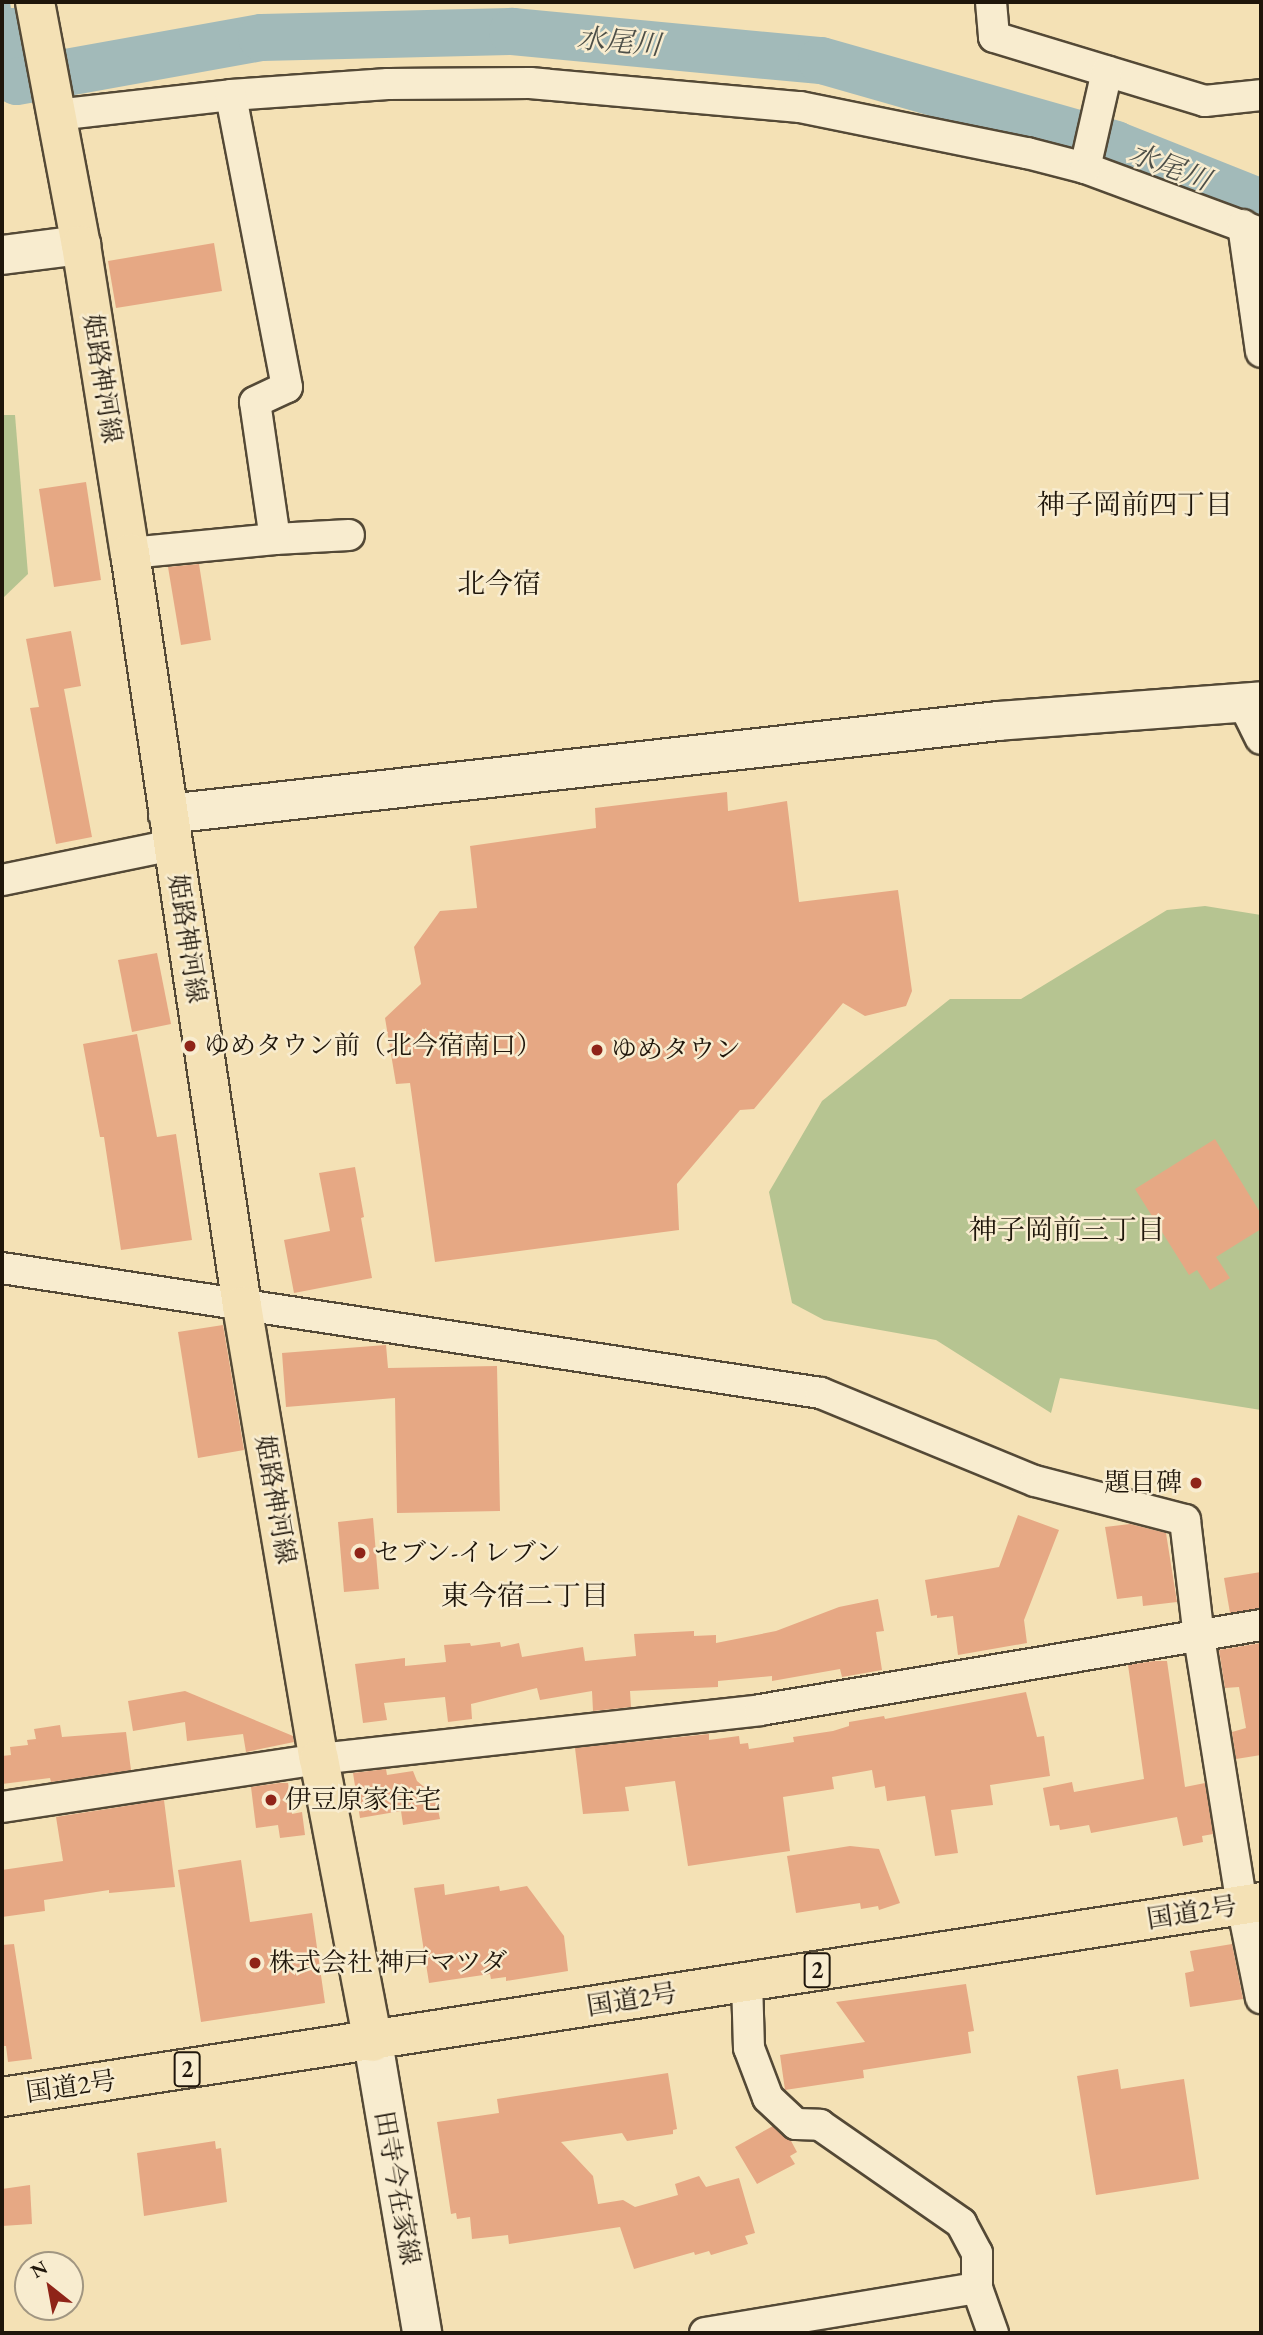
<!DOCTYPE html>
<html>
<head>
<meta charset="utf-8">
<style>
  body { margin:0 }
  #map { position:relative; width:1263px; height:2335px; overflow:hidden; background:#f4e1b5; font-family:"EB Garamond","Noto Serif JP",serif }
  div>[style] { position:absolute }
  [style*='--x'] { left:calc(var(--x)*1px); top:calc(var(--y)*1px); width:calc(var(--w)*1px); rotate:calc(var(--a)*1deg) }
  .green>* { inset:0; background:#b6c491 }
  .stream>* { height:8px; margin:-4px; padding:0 4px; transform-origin:4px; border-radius:4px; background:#a2bab9 }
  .river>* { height:47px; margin:-23.5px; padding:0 23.5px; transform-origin:23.5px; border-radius:23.5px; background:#a2bab9 }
  .building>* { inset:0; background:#e6a884 }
  .roads { filter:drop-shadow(2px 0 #544936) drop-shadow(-2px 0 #544936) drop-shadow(0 2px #544936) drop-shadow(0 -2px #544936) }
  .street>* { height:30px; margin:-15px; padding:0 15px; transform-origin:15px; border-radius:15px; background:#f8eccf }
  .secondary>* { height:38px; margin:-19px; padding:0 19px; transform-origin:19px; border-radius:19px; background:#f8eccf }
  .primary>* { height:38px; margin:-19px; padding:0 19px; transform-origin:19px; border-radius:19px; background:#f4e1b5 }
  .highway>* { height:38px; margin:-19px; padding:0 19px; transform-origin:19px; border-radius:19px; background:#f4e1b5 }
  .dots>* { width:19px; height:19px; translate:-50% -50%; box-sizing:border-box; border:4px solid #f8eccf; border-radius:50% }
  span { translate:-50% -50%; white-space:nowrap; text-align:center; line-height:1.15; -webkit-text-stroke:5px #f8eccf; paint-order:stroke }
  .shield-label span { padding:2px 5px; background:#f8eccf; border:2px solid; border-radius:5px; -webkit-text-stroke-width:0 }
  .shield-label { font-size:24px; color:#1f160b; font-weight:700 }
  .street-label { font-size:26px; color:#1f160b }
  .poi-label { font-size:26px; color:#1f160b }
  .left { translate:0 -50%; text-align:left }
  .right { translate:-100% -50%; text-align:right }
  .water-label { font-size:28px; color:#4d4f48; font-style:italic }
  .neighbourhood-label { font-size:28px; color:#1f160b }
  .frame { position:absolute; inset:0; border:4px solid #1f160b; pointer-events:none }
  .north { position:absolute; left:14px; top:2251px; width:70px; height:70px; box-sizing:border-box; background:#f8eccf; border:2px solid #a19681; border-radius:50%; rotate:329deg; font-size:19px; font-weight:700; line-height:28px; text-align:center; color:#1f160b }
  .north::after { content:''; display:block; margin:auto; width:24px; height:32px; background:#8f2418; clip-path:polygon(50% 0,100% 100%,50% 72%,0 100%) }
</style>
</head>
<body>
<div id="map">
  <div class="green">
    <div style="clip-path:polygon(2px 415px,15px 415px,28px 574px,2px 599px)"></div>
    <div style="clip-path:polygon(1205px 906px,1261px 915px,1261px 1410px,1060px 1378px,1051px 1413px,936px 1340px,824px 1320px,792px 1303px,769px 1192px,822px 1101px,950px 999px,1021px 999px,1167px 910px)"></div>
  </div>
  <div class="stream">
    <div style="--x:6;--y:2;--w:29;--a:82"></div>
  </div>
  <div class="river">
    <div style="--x:2;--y:33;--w:8;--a:-14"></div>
    <div style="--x:10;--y:31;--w:50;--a:83.2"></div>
    <div style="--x:16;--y:81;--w:249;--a:-10.2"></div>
    <div style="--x:261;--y:37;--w:251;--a:-1.4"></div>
    <div style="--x:512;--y:31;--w:310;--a:5.4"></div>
    <div style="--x:821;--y:60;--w:306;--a:15.9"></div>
    <div style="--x:1115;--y:144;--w:157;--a:21.7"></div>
  </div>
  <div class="building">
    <div style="clip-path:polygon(214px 243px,222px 291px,116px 308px,108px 261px)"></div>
    <div style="clip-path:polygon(86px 482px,101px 580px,54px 587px,39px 489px)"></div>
    <div style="clip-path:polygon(199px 564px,211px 640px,181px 645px,168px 567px)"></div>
    <div style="clip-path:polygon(71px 631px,81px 686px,64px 689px,92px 837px,56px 844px,30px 708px,39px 707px,26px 639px)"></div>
    <div style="clip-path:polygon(727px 792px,728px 811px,787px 801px,799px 902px,898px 890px,912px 991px,906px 1006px,865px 1016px,843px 1003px,754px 1109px,740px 1110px,677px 1184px,679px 1230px,435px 1262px,410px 1083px,396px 1084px,385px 1018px,421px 984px,414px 947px,440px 911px,477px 908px,470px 846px,596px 828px,595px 808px)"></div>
    <div style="clip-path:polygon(157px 953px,171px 1024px,132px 1032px,118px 960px)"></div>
    <div style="clip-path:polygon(137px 1034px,157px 1137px,176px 1134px,192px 1240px,121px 1250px,104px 1137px,100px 1137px,83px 1044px)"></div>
    <div style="clip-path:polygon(1215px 1139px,1261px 1214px,1261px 1229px,1216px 1257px,1230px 1278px,1210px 1290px,1197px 1270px,1189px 1275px,1135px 1189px)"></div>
    <div style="clip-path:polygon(355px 1167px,364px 1217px,361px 1218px,372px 1278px,294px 1293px,284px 1240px,330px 1231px,319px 1173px)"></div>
    <div style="clip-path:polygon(223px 1325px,244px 1450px,198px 1458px,178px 1332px)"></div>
    <div style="clip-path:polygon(386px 1345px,388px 1368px,497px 1366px,500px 1511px,397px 1513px,395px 1398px,286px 1407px,282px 1353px)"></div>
    <div style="clip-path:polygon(1018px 1515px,1059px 1530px,1024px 1620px,1027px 1643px,958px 1655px,953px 1616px,937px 1618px,937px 1615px,931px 1616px,925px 1580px,999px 1567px)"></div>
    <div style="clip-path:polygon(373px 1518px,379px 1589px,344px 1592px,338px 1522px)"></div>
    <div style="clip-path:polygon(1130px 1524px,1166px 1533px,1177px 1602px,1143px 1606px,1142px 1596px,1117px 1599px,1105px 1527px)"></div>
    <div style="clip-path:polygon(1261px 1572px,1261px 1608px,1230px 1613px,1224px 1578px)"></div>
    <div style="clip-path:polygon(878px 1599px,884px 1631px,876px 1632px,882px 1670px,842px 1677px,840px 1669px,772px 1681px,772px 1676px,718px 1681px,718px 1687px,630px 1691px,631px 1707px,593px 1711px,592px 1691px,540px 1700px,537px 1688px,471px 1704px,472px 1719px,448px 1722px,445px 1697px,384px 1703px,387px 1720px,363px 1723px,355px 1664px,405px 1658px,405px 1666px,446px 1662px,444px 1645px,470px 1643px,471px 1646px,500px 1642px,501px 1647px,519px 1643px,522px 1657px,583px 1647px,585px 1661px,636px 1656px,634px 1634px,694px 1631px,694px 1636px,716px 1635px,716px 1643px,776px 1631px,839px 1607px)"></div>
    <div style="clip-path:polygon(1261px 1643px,1261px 1755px,1236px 1759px,1232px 1732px,1246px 1728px,1239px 1687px,1225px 1688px,1219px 1650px)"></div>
    <div style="clip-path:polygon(1154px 1661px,1167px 1661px,1185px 1787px,1205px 1783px,1213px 1834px,1202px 1836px,1203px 1842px,1183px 1846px,1177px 1817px,1091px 1833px,1089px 1825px,1060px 1830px,1059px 1825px,1050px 1826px,1043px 1788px,1072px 1782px,1074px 1792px,1144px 1779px,1128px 1665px)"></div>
    <div style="clip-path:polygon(185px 1691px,293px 1736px,294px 1742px,246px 1752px,243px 1734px,187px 1741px,185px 1722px,133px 1731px,128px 1701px)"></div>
    <div style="clip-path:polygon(1026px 1692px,1037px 1737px,1044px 1736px,1050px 1776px,990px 1785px,993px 1805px,951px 1810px,958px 1853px,935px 1856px,925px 1796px,887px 1801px,885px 1786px,875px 1788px,872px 1770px,832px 1777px,834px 1789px,783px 1797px,790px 1851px,688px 1866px,675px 1781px,625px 1787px,629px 1811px,583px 1814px,575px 1748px,709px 1734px,709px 1740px,739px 1736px,740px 1744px,748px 1743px,749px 1749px,794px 1742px,793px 1737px,833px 1731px,849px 1726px,849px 1722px,884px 1716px,885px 1719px)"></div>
    <div style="clip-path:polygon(60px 1725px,62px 1737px,126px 1732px,131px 1770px,51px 1782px,50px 1778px,2px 1784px,2px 1756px,11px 1755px,10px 1747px,28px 1745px,27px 1740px,36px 1739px,34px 1729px)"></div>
    <div style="clip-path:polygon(386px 1769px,387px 1775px,413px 1771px,417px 1781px,435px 1796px,440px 1819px,403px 1825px,401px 1811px,360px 1818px,353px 1773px)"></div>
    <div style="clip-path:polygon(280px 1783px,288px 1783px,292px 1814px,302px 1812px,305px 1835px,280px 1838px,278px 1825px,256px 1828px,251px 1787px)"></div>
    <div style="clip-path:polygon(164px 1800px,175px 1887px,109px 1893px,109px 1890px,44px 1900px,45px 1911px,2px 1917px,2px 1870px,63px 1861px,56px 1817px)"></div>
    <div style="clip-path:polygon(850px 1846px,879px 1849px,900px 1903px,879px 1910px,878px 1906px,861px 1909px,860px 1903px,796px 1913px,787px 1856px)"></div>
    <div style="clip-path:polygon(241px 1860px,250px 1922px,312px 1913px,325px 2003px,201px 2022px,178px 1870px)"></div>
    <div style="clip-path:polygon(444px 1884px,445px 1895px,499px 1886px,500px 1891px,527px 1886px,564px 1936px,568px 1971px,506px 1981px,506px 1977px,491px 1979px,490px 1974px,429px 1983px,414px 1888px)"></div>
    <div style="clip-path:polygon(14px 1944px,32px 2059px,8px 2062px,6px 2046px,2px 2046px,2px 1945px)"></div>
    <div style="clip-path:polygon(1232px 1944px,1243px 1999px,1190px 2007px,1185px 1973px,1194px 1971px,1190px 1951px)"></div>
    <div style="clip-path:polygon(966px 1984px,974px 2031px,968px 2032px,971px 2053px,863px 2070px,864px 2078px,785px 2090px,780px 2055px,865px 2042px,836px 2002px)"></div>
    <div style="clip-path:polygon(1118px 2069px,1121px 2089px,1184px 2079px,1199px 2179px,1096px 2195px,1077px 2076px)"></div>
    <div style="clip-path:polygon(668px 2073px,677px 2129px,673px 2130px,673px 2134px,627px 2141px,622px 2133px,561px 2142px,593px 2176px,598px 2204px,623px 2200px,635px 2207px,678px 2195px,675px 2184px,699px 2176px,706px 2187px,739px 2178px,755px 2233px,745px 2236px,748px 2244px,711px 2255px,709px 2251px,695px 2255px,694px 2252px,634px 2269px,620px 2227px,509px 2244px,508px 2235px,472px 2239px,470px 2217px,457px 2219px,456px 2213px,451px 2214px,437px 2122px,499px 2113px,497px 2099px)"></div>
    <div style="clip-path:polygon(773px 2126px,790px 2139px,797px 2152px,790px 2156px,795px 2164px,757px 2184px,735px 2147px)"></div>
    <div style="clip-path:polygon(215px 2141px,216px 2149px,221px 2148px,227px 2202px,144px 2216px,137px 2153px)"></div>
    <div style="clip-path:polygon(30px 2185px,32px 2224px,2px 2226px,2px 2189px)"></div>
  </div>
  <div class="roads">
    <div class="street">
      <div style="--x:991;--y:2;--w:35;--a:85"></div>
      <div style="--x:994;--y:37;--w:220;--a:16.9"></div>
      <div style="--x:1205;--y:101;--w:56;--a:-6.1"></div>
      <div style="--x:56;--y:115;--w:176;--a:-6.5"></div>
      <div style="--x:231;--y:95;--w:157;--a:-4"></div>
      <div style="--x:388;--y:84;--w:142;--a:-0.4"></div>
      <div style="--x:530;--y:83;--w:271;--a:5.1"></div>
      <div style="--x:800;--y:107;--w:232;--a:11.5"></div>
      <div style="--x:1027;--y:153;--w:60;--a:14.5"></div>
      <div style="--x:1085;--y:168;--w:188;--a:20.3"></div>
      <div style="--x:1085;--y:168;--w:99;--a:-77.2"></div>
      <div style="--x:1243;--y:225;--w:128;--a:81.9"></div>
      <div style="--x:275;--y:539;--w:74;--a:-3.1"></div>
      <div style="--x:130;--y:553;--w:146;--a:-5.5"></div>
      <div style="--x:275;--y:539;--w:138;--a:-98.3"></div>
      <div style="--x:255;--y:402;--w:35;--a:-25"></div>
      <div style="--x:287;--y:387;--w:297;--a:-100.9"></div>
      <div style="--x:1243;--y:703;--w:40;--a:63.4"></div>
      <div style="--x:2;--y:880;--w:174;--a:-11.6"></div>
      <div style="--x:2;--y:1268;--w:828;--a:8.68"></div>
      <div style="--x:821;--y:1393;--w:231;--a:22.4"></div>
      <div style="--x:1035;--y:1481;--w:155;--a:14.6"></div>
      <div style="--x:1185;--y:1520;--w:118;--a:83.2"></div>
      <div style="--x:1199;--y:1637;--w:271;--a:80.9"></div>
      <div style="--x:1242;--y:1905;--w:95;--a:78.5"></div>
      <div style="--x:2;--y:1807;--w:321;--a:-8.6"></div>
      <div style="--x:319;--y:1759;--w:444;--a:-6.3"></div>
      <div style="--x:760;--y:1710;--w:508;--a:-9.63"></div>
      <div style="--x:747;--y:1981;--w:67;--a:88.3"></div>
      <div style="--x:749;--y:2048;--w:53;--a:69.2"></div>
      <div style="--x:768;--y:2098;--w:38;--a:43"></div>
      <div style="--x:796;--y:2124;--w:24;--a:2"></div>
      <div style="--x:820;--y:2125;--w:172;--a:34.8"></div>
      <div style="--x:961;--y:2223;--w:34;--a:62"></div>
      <div style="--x:977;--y:2253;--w:35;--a:90"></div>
      <div style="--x:977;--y:2288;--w:48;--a:70.4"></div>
      <div style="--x:705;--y:2333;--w:276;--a:-9.4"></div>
    </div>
    <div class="secondary">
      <div style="--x:2;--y:255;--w:80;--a:-7.2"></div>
      <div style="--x:168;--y:814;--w:835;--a:-6.39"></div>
      <div style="--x:998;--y:721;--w:264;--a:-4.3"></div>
      <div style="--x:373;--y:2042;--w:295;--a:80.4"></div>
    </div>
    <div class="primary">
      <div style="--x:35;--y:2;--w:247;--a:79.3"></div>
      <div style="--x:81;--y:245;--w:312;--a:81"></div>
      <div style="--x:130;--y:553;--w:761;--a:81.54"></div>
      <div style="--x:242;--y:1306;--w:459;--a:80.4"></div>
      <div style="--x:319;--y:1759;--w:288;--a:79.2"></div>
    </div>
    <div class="highway">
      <div style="--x:2;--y:2097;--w:1274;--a:-8.8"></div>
    </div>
  </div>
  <div class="dots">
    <div style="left:190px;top:1046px;background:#8f2418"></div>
    <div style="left:597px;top:1050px;background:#8f2418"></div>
    <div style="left:1196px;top:1483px;background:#8f2418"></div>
    <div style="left:360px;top:1553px;background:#8f2418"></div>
    <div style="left:271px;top:1800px;background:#8f2418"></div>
    <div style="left:255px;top:1963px;background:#8f2418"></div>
  </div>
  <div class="shield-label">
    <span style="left:817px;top:1970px">2</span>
    <span style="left:187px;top:2069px">2</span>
  </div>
  <div class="street-label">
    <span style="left:102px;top:379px;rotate:81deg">姫路神河線</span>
    <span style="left:187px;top:939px;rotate:81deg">姫路神河線</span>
    <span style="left:275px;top:1500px;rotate:80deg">姫路神河線</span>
    <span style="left:1192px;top:1913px;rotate:-9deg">国道2号</span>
    <span style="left:632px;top:2000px;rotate:-9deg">国道2号</span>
    <span style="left:71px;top:2087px;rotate:-8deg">国道2号</span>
    <span style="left:397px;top:2188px;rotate:80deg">田寺今在家線</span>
  </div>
  <div class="poi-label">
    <span class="left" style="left:204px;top:1046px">ゆめタウン前（北今宿南口）</span>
    <span class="left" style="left:611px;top:1050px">ゆめタウン</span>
    <span class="right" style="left:1182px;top:1483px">題目碑</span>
    <span class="left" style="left:374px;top:1553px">セブン-イレブン</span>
    <span class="left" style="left:285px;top:1800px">伊豆原家住宅</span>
    <span class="left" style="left:269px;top:1963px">株式会社 神戸マツダ</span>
  </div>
  <div class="water-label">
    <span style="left:619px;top:41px;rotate:5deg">水尾川</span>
    <span style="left:1170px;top:166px;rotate:21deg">水尾川</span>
  </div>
  <div class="neighbourhood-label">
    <span style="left:1135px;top:504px">神子岡前四丁目</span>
    <span style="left:499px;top:583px">北今宿</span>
    <span style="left:1067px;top:1229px">神子岡前三丁目</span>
    <span style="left:525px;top:1595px">東今宿二丁目</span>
  </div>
  <div class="frame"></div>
  <div class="north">N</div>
</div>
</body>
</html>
